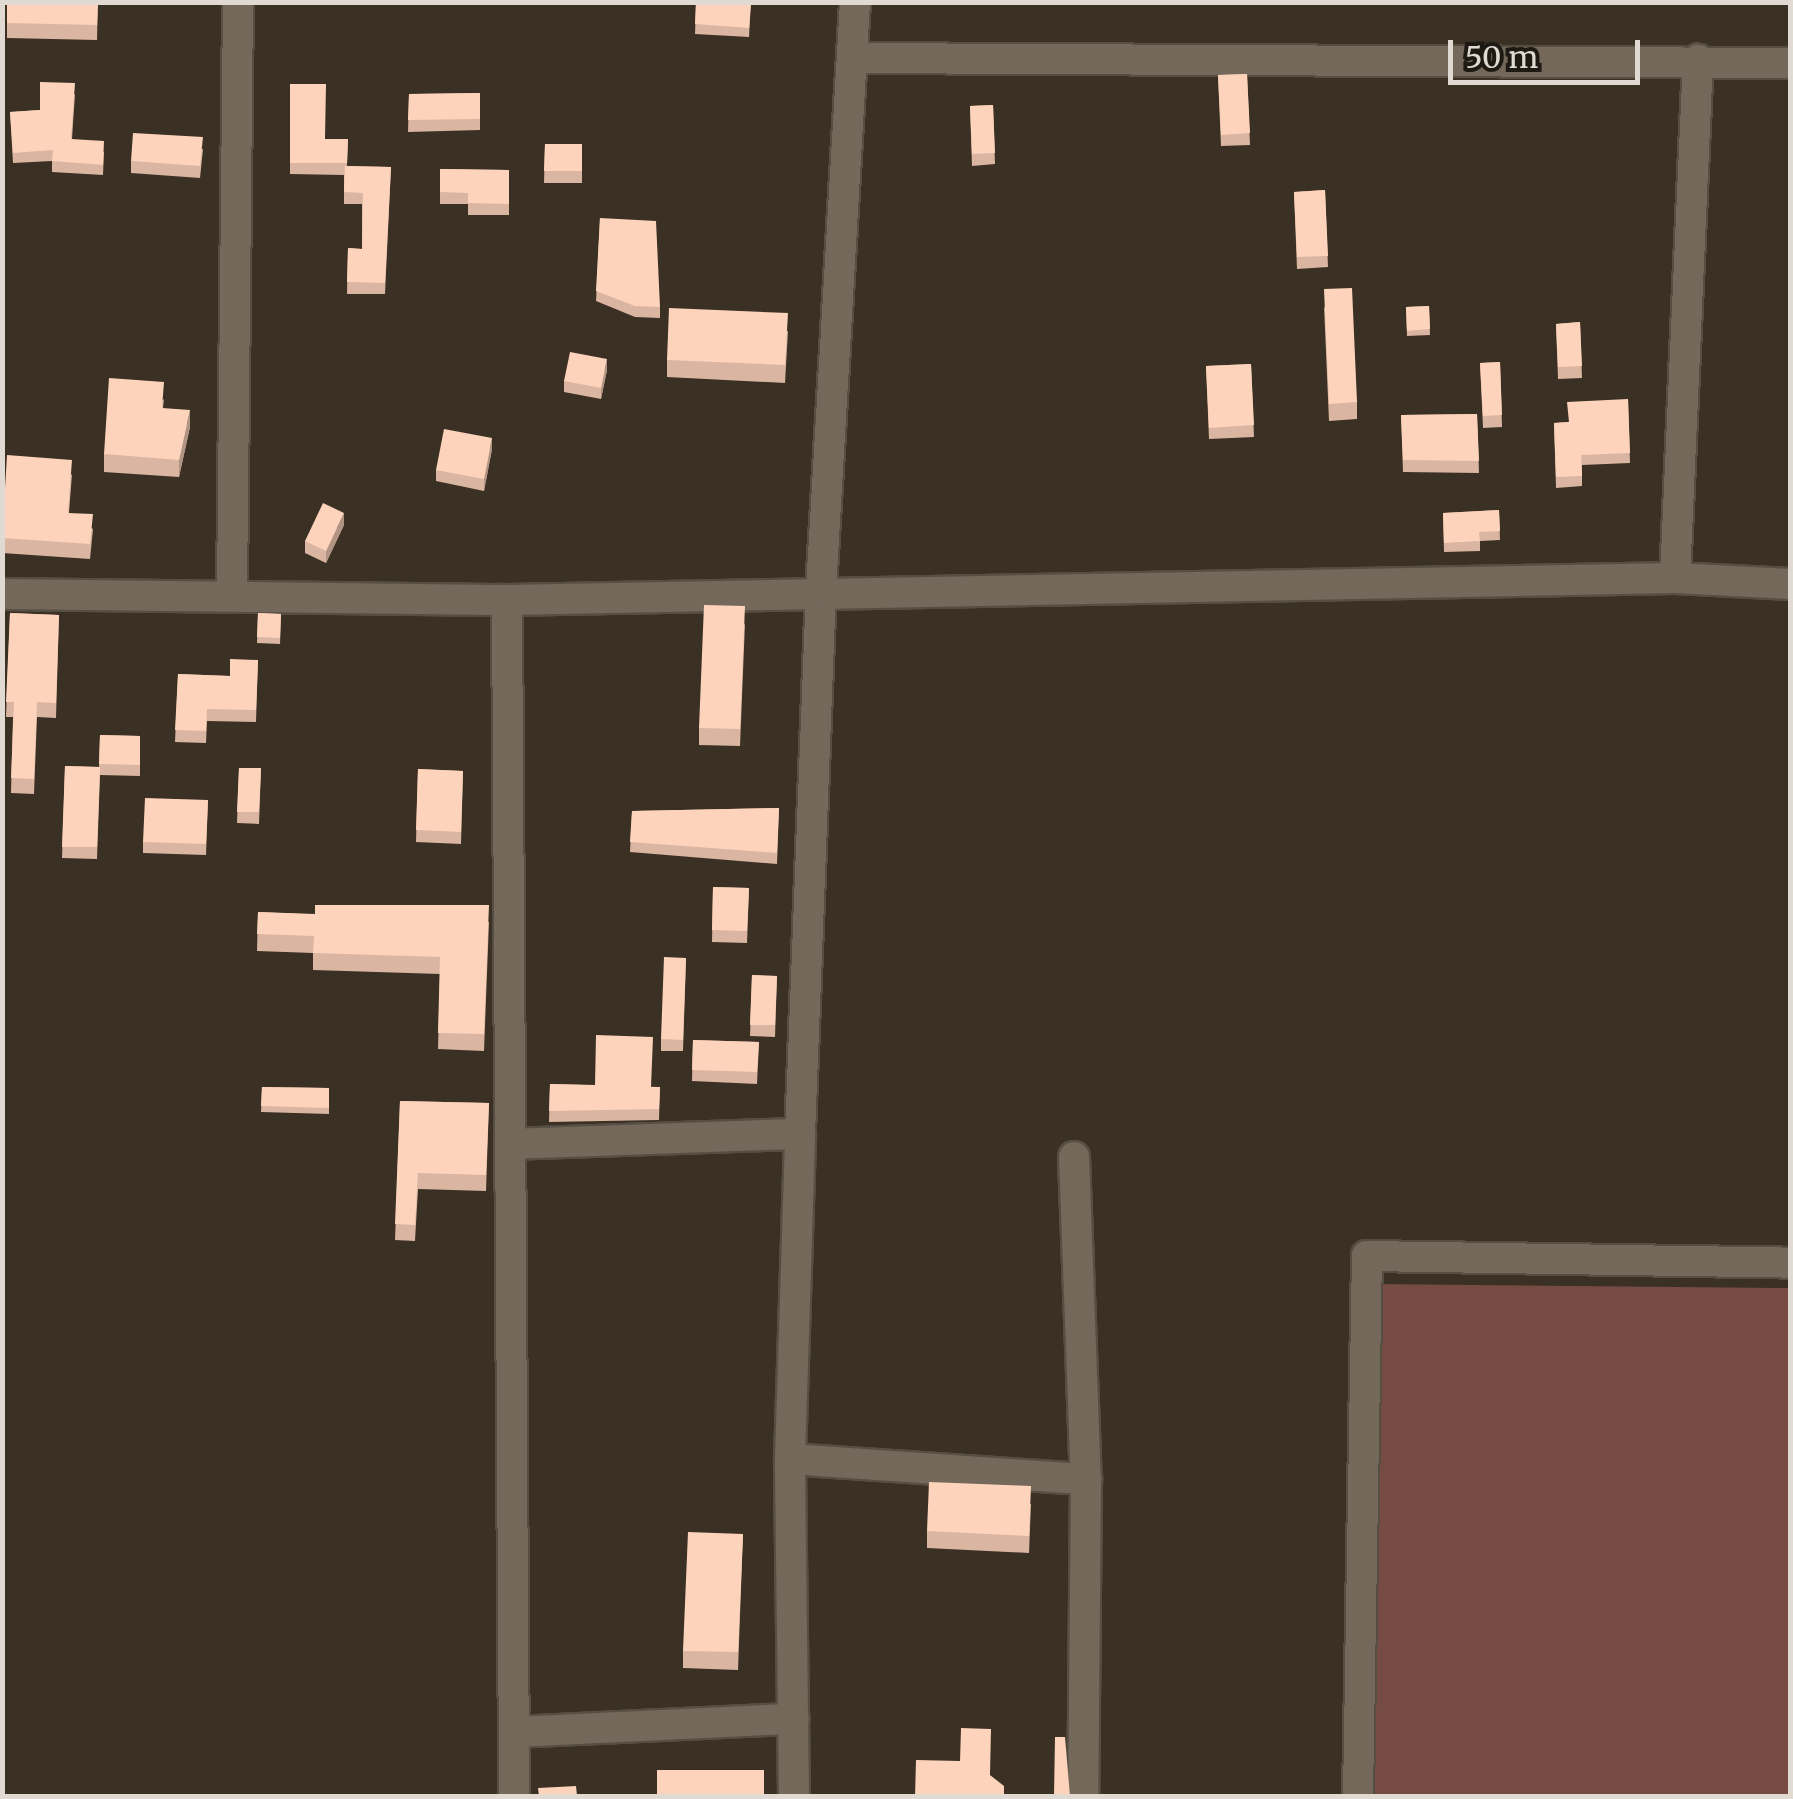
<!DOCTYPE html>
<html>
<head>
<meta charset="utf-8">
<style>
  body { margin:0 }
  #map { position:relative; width:1793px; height:1799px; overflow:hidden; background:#3a3023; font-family:Merriweather,serif }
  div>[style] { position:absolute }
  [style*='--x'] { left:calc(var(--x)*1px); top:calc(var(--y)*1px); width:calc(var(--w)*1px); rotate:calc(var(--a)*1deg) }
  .green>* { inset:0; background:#754b43 }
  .roads { filter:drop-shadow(2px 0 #564e43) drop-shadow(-2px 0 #564e43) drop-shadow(0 2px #564e43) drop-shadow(0 -2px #564e43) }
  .street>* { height:30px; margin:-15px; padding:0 15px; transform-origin:15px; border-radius:15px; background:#73685a }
  .wall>* { inset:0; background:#dab5a1 }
  .shaded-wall>* { inset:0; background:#b19483 }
  .building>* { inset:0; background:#fdd3bb }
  span { translate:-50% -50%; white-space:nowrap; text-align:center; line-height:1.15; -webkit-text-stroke:10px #1e1913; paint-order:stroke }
  .frame { position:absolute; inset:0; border:5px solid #e0dad2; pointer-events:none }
  .scale { position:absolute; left:1448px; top:40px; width:192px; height:45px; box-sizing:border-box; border:5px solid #e0dad2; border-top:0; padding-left:12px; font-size:30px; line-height:35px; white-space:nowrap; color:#e0dad2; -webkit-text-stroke:8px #1e1913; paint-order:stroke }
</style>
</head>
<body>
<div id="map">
  <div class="green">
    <div style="clip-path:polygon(1373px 1284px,1790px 1288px,1790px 1796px,1365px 1796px)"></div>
  </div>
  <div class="roads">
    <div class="street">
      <div style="--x:852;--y:58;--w:938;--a:0.31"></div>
      <div style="--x:1675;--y:578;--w:519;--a:-87.46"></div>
      <div style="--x:232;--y:593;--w:591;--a:-89.42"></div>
      <div style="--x:2;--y:594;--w:505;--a:0.68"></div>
      <div style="--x:507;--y:600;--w:1168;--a:-1.08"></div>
      <div style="--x:1675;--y:578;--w:115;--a:3"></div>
      <div style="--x:507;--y:600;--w:1196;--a:89.66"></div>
      <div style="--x:510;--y:1144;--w:290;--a:-2"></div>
      <div style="--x:1074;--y:1157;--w:322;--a:87.9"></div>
      <div style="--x:1086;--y:1479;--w:317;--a:90.5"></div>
      <div style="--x:790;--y:1459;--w:297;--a:3.9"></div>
      <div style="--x:514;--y:1732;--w:280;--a:-2.7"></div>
      <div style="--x:794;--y:1796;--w:337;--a:-90.7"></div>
      <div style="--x:790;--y:1459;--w:325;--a:-88.2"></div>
      <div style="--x:800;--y:1134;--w:544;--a:-87.79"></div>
      <div style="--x:821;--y:590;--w:589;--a:-86.69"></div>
      <div style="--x:1358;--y:1796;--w:540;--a:-89.05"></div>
      <div style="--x:1367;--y:1256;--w:423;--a:0.9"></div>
    </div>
  </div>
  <div class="wall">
    <div style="clip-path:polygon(7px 2px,98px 2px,97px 40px,7px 38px)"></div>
    <div style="clip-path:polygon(696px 2px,751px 2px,749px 37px,695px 34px)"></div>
    <div style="clip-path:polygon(1247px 74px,1250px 145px,1221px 146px,1218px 75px)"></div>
    <div style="clip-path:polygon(290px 84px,325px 139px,348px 139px,347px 166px,391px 167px,385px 294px,347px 294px,348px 248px,362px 249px,362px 204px,344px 204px,344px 175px,290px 174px)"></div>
    <div style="clip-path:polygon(480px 93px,480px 130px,408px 132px,409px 94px)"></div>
    <div style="clip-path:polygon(75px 94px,72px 139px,104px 152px,103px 175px,52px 172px,52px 161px,13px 163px,10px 112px,40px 110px)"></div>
    <div style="clip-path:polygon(993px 105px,995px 164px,972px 166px,970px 106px)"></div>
    <div style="clip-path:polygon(545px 144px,582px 144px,582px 183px,544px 183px)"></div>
    <div style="clip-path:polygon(203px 149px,200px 178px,131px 173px,131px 161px)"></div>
    <div style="clip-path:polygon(440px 169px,509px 170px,509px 215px,468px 215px,468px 204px,440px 204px)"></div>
    <div style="clip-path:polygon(1325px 190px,1328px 267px,1297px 269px,1294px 192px)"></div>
    <div style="clip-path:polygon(600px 218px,660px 307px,660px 318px,635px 317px,596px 301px)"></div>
    <div style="clip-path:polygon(1324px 306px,1357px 402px,1357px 419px,1329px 421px)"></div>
    <div style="clip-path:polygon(1429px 306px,1430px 335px,1407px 336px,1406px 307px)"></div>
    <div style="clip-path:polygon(1580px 322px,1582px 378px,1558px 379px,1556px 324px)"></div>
    <div style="clip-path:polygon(788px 331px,785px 383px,667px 377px,667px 360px)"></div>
    <div style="clip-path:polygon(1500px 362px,1502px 427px,1483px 428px,1480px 363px)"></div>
    <div style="clip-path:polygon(1251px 364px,1254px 437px,1209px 439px,1206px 366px)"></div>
    <div style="clip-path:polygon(607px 370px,601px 399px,564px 392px,564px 381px)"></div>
    <div style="clip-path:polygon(164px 399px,163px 408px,190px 427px,179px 477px,104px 472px,104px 454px)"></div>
    <div style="clip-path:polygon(1628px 399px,1630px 463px,1582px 465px,1582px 486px,1556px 488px,1554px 423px,1568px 422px)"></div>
    <div style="clip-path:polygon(1477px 414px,1479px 473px,1403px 472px,1401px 415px)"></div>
    <div style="clip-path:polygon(492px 449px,484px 491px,436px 481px,436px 470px)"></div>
    <div style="clip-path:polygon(72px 474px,69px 513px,93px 529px,90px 559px,2px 553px,2px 538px)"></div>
    <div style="clip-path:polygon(1499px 510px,1500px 540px,1480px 541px,1480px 551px,1444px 552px,1443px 513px)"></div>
    <div style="clip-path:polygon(344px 525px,326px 563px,305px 553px,305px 541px)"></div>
    <div style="clip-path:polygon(10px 613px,59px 615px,56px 718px,37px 717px,34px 794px,11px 793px,13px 717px,6px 717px)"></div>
    <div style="clip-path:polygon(258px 613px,281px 614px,280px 644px,257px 643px)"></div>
    <div style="clip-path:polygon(745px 623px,740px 746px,699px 745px,699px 728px)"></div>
    <div style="clip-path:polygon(258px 660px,256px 722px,207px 721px,206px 743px,175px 742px,178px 674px,230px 676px)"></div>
    <div style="clip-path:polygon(100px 735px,140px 736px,140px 776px,100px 775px,97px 859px,62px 858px,65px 766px,99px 767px)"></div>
    <div style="clip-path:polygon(239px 768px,261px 768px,259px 824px,237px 823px)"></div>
    <div style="clip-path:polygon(418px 769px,463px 771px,461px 844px,416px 842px)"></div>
    <div style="clip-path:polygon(208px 800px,206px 855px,143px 853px,143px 842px)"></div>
    <div style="clip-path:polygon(779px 808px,777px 864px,630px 852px,632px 811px)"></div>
    <div style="clip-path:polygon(713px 887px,749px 888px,747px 943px,712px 942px)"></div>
    <div style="clip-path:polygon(258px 912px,489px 922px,484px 1051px,438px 1049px,440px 974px,313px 970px,313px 953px,257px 951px)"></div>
    <div style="clip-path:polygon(686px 958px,683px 1051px,661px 1051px,661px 1039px)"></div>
    <div style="clip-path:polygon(752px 975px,777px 976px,775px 1037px,750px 1036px)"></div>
    <div style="clip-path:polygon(693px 1040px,759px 1042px,757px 1084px,692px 1081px)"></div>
    <div style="clip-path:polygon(550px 1084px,660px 1087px,659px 1120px,549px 1122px)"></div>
    <div style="clip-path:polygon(262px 1087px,329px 1088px,329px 1114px,261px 1112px)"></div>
    <div style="clip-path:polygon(400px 1101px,489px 1103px,486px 1191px,418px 1189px,415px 1241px,395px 1240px)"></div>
    <div style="clip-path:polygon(1031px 1504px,1029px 1553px,927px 1548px,927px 1531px)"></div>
    <div style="clip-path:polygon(743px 1534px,738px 1670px,683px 1668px,683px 1651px)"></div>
  </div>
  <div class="shaded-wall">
    <div style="clip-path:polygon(607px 359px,607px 370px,601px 399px,601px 388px)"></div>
    <div style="clip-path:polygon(190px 410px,190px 427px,179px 477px,179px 460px)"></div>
    <div style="clip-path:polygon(492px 438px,492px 449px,484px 491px,484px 479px)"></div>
    <div style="clip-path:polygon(344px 513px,344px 525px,326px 563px,326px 551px)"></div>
  </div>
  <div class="building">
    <div style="clip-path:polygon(7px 2px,98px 2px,97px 25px,7px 23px)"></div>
    <div style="clip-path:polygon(696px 2px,751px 2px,749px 28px,695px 24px)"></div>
    <div style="clip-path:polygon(1247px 74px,1250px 133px,1221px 135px,1218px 75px)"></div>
    <div style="clip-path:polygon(40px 82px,75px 83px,71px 139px,104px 141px,103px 165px,52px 161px,53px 150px,13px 153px,10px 112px,40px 110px)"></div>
    <div style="clip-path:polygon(290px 84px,326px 84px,325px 139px,348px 139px,347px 163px,290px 163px)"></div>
    <div style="clip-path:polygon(480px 93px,480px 119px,408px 120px,409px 94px)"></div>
    <div style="clip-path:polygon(993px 105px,995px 153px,972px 154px,970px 106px)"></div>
    <div style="clip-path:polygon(133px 133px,203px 137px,200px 166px,131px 161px)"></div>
    <div style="clip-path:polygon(545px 144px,582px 144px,582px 171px,544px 171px)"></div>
    <div style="clip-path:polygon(345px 166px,391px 167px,385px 283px,347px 282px,348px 248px,362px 249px,363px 193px,344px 192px)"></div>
    <div style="clip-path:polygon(440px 169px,509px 170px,509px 204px,468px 203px,468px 193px,440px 192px)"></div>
    <div style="clip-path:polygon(1325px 190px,1328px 256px,1297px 257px,1294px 192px)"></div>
    <div style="clip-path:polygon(600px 218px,656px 221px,660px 307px,635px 306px,596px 291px)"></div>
    <div style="clip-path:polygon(1352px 288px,1357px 402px,1329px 404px,1324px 289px)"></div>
    <div style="clip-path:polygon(1429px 306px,1430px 329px,1407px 331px,1406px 307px)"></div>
    <div style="clip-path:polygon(669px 308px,788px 313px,785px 365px,667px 360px)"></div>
    <div style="clip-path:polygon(1580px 322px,1582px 366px,1558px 367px,1556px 324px)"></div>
    <div style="clip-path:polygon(570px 352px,607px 359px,601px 388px,564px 381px)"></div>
    <div style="clip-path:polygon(1500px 362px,1502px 415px,1483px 416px,1480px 363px)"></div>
    <div style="clip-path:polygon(1251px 364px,1254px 425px,1209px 428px,1206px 366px)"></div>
    <div style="clip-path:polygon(109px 378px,164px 382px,162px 408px,190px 410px,179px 460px,104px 454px)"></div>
    <div style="clip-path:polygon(1628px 399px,1630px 453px,1581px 455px,1582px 476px,1556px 477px,1554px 423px,1569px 422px,1567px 402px)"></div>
    <div style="clip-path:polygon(1477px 414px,1479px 461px,1403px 460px,1401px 415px)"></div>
    <div style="clip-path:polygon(444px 429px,492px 438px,484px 479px,436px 470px)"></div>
    <div style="clip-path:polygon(7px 455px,72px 460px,68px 513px,93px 514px,90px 544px,2px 538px)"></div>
    <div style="clip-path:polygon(323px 503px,344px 513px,326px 551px,305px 541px)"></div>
    <div style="clip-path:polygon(1499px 510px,1500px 531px,1479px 532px,1480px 541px,1444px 543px,1443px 513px)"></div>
    <div style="clip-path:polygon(704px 605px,745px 606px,740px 729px,699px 728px)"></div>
    <div style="clip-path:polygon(10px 613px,59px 615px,56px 703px,37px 702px,34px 779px,11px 778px,14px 702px,6px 702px)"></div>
    <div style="clip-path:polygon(258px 613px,281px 614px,280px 638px,257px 637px)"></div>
    <div style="clip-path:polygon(230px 659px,258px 660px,256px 710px,207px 709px,206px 731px,175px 730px,178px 674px,230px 676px)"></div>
    <div style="clip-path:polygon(100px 735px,140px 736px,140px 765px,99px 764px)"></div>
    <div style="clip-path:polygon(65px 766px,100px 767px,97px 847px,62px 847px)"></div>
    <div style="clip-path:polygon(239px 768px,261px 768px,259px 812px,237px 812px)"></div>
    <div style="clip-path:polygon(418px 769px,463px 771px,461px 832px,416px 830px)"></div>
    <div style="clip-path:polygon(145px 798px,208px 800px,206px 844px,143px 842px)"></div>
    <div style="clip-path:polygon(779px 808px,777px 853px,630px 842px,632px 811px)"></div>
    <div style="clip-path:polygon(713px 887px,749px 888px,747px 931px,712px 930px)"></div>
    <div style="clip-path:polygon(315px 905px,489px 905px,484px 1034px,438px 1033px,440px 957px,313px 953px,314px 936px,257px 934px,258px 912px,315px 914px)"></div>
    <div style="clip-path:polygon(664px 957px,686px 958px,683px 1040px,661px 1039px)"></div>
    <div style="clip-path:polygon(752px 975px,777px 976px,775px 1025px,750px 1025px)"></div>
    <div style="clip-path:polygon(596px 1035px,653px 1037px,651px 1087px,660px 1087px,659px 1109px,549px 1111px,550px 1084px,595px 1085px)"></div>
    <div style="clip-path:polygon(693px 1040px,759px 1042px,757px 1072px,692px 1070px)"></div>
    <div style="clip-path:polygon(262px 1087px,329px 1088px,329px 1108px,261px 1106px)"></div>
    <div style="clip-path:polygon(400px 1101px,489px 1103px,486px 1175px,418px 1173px,415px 1225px,395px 1224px)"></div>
    <div style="clip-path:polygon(929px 1482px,1031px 1486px,1029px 1536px,927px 1531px)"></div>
    <div style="clip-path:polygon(688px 1532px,743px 1534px,738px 1652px,683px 1651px)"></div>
    <div style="clip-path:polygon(961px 1728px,991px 1729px,990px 1775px,1004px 1786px,1004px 1796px,915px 1796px,916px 1760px,960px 1761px)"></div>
    <div style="clip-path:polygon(1055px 1737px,1065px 1737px,1070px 1796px,1054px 1796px)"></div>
    <div style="clip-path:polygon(657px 1770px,764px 1770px,764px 1796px,657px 1796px)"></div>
    <div style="clip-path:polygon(576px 1786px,577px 1796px,539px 1796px,538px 1788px)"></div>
  </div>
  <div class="frame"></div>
  <div class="scale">50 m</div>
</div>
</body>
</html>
